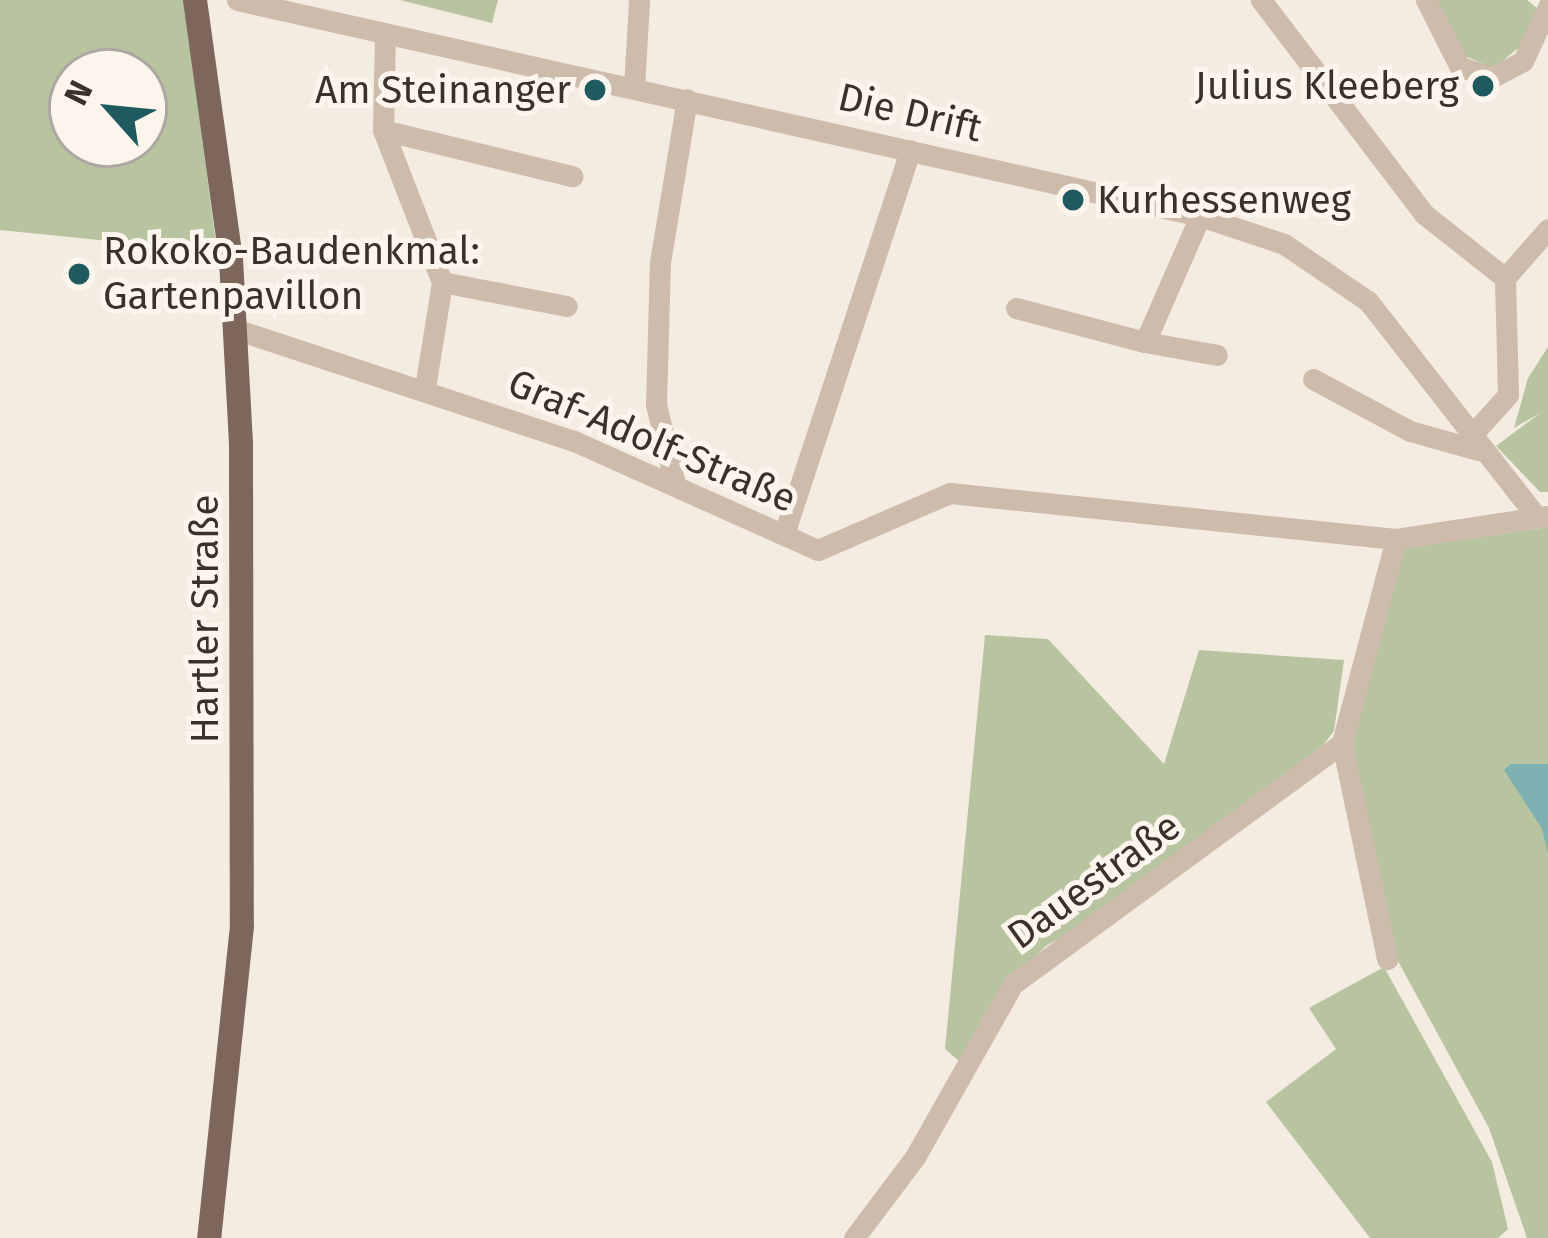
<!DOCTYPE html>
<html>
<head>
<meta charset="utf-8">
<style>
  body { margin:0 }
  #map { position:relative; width:1548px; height:1238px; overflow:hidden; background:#f4ebe1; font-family:"Fira Sans",sans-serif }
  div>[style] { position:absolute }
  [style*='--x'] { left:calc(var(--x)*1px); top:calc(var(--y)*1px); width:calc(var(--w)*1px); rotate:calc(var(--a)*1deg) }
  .green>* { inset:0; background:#b8c4a0 }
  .water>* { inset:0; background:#7fb0b2 }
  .minor>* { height:21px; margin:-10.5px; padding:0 10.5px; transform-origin:10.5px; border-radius:10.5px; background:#cdbbac }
  .major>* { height:24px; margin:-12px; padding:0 12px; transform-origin:12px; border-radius:12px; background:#7d675c }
  .dots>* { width:33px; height:33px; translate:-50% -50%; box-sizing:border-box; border:6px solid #fbf5ee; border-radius:50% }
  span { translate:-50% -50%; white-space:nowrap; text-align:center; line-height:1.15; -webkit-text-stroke:10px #fbf5ee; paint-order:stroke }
  .poi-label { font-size:39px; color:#3b302b }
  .right { translate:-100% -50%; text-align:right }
  .left { translate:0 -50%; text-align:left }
  .street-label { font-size:39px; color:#3b302b }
  .north { position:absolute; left:48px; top:48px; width:120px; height:120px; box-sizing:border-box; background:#fbf5ee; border:3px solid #aea6a0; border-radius:50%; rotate:297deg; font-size:33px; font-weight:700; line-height:48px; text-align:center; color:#3b302b }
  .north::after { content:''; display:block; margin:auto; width:42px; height:54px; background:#1f5a5e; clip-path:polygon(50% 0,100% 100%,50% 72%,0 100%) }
</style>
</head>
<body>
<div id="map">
  <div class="green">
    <div style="clip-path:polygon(evenodd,0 0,184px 0,217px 252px,0 230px,0 0,72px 72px,144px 72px,144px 144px,72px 144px,72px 72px)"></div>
    <div style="clip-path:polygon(400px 0,498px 0,492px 23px)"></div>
    <div style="clip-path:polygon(1434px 0,1527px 0,1537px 8px,1522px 45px,1494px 68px,1462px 55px)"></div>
    <div style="clip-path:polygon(1548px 347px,1548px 492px,1540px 492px,1496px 446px,1540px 413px,1514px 428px,1528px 378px)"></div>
    <div style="clip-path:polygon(1548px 527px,1548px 1238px,1527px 1238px,1489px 1128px,1393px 952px,1350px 746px,1395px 558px,1406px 548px)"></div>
    <div style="clip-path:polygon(985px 635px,1048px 639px,1164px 764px,1199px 650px,1344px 660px,1334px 731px,1324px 744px,1116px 906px,1046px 946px,1012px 979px,961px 1063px,945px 1049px)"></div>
    <div style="clip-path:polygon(1384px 967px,1492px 1162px,1508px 1229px,1498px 1238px,1370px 1238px,1266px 1102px,1336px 1049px,1309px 1008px)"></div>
  </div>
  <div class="water">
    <div style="clip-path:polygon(1511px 764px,1548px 764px,1548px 853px,1542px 829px,1504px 770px)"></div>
  </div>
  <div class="minor">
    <div style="--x:237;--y:0;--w:987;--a:12.64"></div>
    <div style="--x:1200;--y:216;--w:89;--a:18.4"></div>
    <div style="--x:1284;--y:244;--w:102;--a:34.2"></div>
    <div style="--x:1368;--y:301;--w:271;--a:52"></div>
    <div style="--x:1261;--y:0;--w:269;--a:52.7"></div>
    <div style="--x:1424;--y:214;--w:103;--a:38.3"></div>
    <div style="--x:1426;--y:0;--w:75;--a:63.1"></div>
    <div style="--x:1460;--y:67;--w:34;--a:17"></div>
    <div style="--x:1493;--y:77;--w:34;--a:-28"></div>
    <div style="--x:1523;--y:61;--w:60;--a:-65.2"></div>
    <div style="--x:385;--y:35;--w:95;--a:91.2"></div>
    <div style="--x:383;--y:130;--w:163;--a:68.8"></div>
    <div style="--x:442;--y:282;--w:107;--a:99.1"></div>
    <div style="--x:634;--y:88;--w:88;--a:-86.7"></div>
    <div style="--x:383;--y:130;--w:195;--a:13.7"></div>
    <div style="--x:1505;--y:278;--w:65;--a:-48.7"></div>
    <div style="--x:442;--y:282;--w:127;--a:10.9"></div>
    <div style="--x:1016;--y:308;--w:133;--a:14.8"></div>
    <div style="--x:1145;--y:342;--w:137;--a:-66.4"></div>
    <div style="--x:235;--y:329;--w:357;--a:18.3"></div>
    <div style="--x:574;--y:441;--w:267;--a:24.1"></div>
    <div style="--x:818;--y:550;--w:144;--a:-23.4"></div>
    <div style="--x:950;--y:493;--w:448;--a:5.9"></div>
    <div style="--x:1145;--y:342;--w:73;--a:10.2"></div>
    <div style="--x:1313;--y:379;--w:110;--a:28.2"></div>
    <div style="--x:1410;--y:431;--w:71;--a:15.6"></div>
    <div style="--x:1469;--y:438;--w:58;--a:-47.8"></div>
    <div style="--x:1508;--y:395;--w:117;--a:-91.5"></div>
    <div style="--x:675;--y:484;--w:82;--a:-103.4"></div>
    <div style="--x:656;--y:404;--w:142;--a:-88.4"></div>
    <div style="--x:660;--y:262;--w:165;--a:-80.6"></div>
    <div style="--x:784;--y:534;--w:404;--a:-71.8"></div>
    <div style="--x:1342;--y:743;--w:221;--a:78.2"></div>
    <div style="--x:854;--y:1238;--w:101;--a:-53"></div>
    <div style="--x:915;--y:1157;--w:199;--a:-60.5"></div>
    <div style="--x:1013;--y:984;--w:408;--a:-36.2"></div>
    <div style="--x:1342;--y:743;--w:211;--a:-75.2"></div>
    <div style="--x:1396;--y:539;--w:152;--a:-8.7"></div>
  </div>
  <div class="major">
    <div style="--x:195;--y:0;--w:261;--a:82.1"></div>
    <div style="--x:231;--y:259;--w:185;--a:86.9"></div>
    <div style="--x:241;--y:444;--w:482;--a:89.9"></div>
    <div style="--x:242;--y:926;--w:314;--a:96"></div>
  </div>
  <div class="dots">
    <div style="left:1483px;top:86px;background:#1f5a5e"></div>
    <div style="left:595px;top:90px;background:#1f5a5e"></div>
    <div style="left:1073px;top:200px;background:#1f5a5e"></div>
    <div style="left:79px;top:274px;background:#1f5a5e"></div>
  </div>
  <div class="poi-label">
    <span class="right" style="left:1459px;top:86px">Julius Kleeberg</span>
    <span class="right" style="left:571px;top:90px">Am Steinanger</span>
    <span class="left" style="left:1097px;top:200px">Kurhessenweg</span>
    <span class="left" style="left:103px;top:274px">Rokoko-Baudenkmal:<br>Gartenpavillon</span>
  </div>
  <div class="street-label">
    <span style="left:910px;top:113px;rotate:13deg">Die Drift</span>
    <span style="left:652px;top:441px;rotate:23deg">Graf-Adolf-Straße</span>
    <span style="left:205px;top:619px;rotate:-90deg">Hartler Straße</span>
    <span style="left:1094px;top:881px;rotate:-36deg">Dauestraße</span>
  </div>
  <div class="north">N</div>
</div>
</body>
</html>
